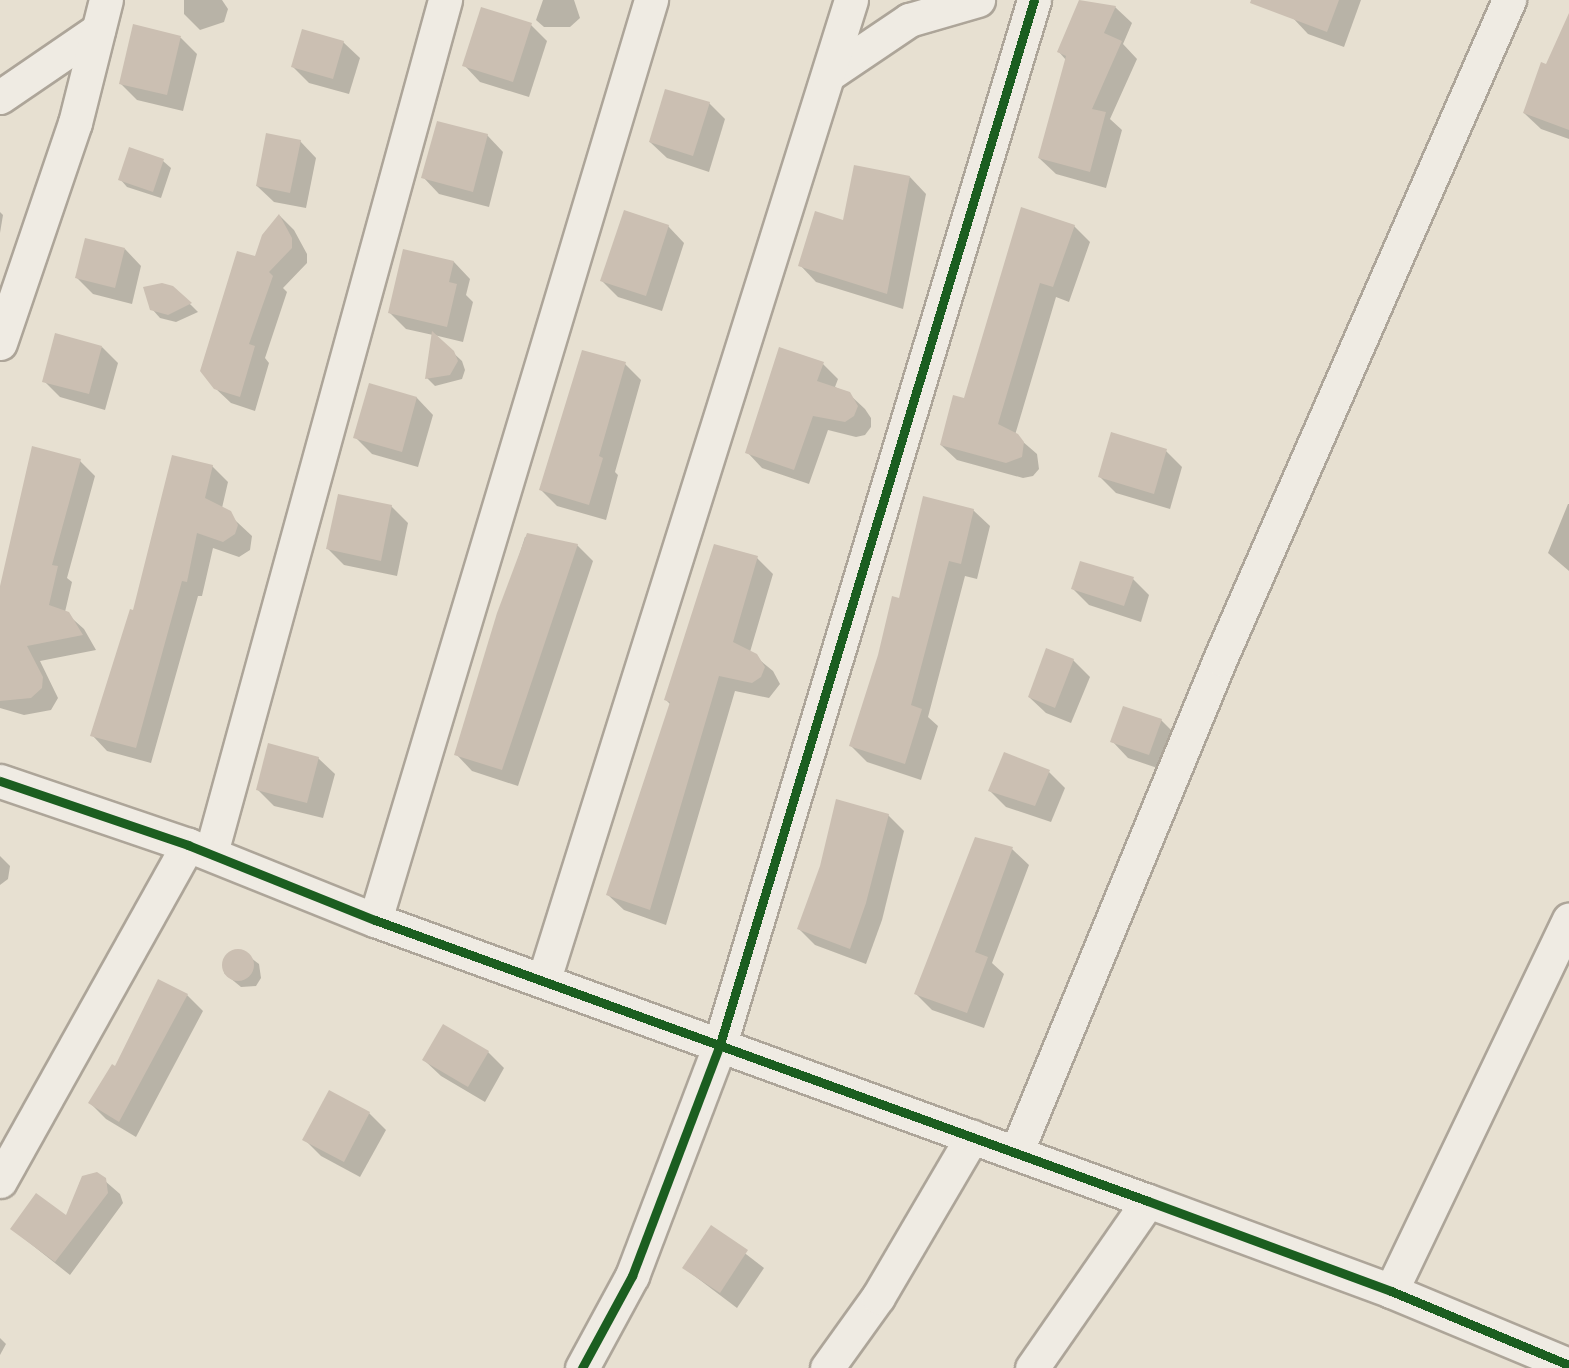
<!DOCTYPE html>
<html>
<head>
<meta charset="utf-8">
<style>
  body { margin:0 }
  #map { position:relative; width:1569px; height:1368px; overflow:hidden; background:#e7e0d1; font-family:"Roboto Serif",serif }
  div>[style] { position:absolute }
  [style*='--x'] { left:calc(var(--x)*1px); top:calc(var(--y)*1px); width:calc(var(--w)*1px); rotate:calc(var(--a)*1deg) }
  .shadow>* { inset:0; background:#0003 }
  .building>* { inset:0; background:#cbbfb2 }
  .round { border-radius:50% }
  .roads { filter:drop-shadow(2px 0 #ada599) drop-shadow(-2px 0 #ada599) drop-shadow(0 2px #ada599) drop-shadow(0 -2px #ada599) }
  .minor>* { height:33px; margin:-16.5px; padding:0 16.5px; transform-origin:16.5px; border-radius:16.5px; background:#efebe3 }
  .cycleway>* { height:9px; margin:-4.5px; padding:0 4.5px; transform-origin:4.5px; border-radius:4.5px; background:#1b5e20 }
  span { translate:-50% -50%; white-space:nowrap; text-align:center; line-height:1.15; -webkit-text-stroke:4.5px #f7eed8; paint-order:stroke }
</style>
</head>
<body>
<div id="map">
  <div class="shadow">
    <div style="clip-path:polygon(184px 0,222px 0,228px 9px,224px 22px,200px 30px,184px 14px)"></div>
    <div style="clip-path:polygon(543px 0,574px 0,580px 18px,570px 27px,544px 27px,536px 20px)"></div>
    <div style="clip-path:polygon(1298px 0,1361px 0,1344px 47px,1308px 34px,1292px 17px)"></div>
    <div style="clip-path:polygon(1115px 7px,1132px 23px,1123px 44px,1137px 59px,1110px 119px,1122px 130px,1106px 188px,1056px 174px,1039px 158px,1066px 60px,1059px 52px)"></div>
    <div style="clip-path:polygon(1569px 17px,1569px 139px,1541px 129px,1524px 113px)"></div>
    <div style="clip-path:polygon(531px 25px,547px 41px,529px 97px,480px 82px,464px 65px)"></div>
    <div style="clip-path:polygon(134px 26px,181px 38px,197px 54px,183px 111px,137px 100px,120px 83px)"></div>
    <div style="clip-path:polygon(343px 42px,360px 58px,349px 94px,309px 83px,292px 66px)"></div>
    <div style="clip-path:polygon(709px 103px,725px 119px,709px 172px,667px 158px,650px 142px)"></div>
    <div style="clip-path:polygon(487px 135px,503px 152px,489px 207px,439px 194px,423px 177px)"></div>
    <div style="clip-path:polygon(300px 141px,316px 158px,306px 208px,274px 202px,257px 186px)"></div>
    <div style="clip-path:polygon(163px 161px,171px 168px,161px 198px,127px 187px,120px 179px)"></div>
    <div style="clip-path:polygon(910px 177px,926px 194px,903px 309px,816px 282px,800px 265px,844px 222px)"></div>
    <div style="clip-path:polygon(0 212px,3px 215px,0 233px)"></div>
    <div style="clip-path:polygon(280px 216px,294px 230px,307px 254px,307px 263px,283px 288px,287px 292px,265px 358px,269px 363px,255px 411px,231px 403px,215px 388px)"></div>
    <div style="clip-path:polygon(668px 226px,684px 243px,662px 311px,618px 297px,602px 281px)"></div>
    <div style="clip-path:polygon(1074px 226px,1090px 242px,1069px 302px,1056px 297px,1015px 435px,1037px 454px,1039px 469px,1033px 476px,1023px 478px,957px 460px,941px 445px,965px 400px)"></div>
    <div style="clip-path:polygon(125px 249px,141px 266px,132px 304px,93px 294px,77px 278px)"></div>
    <div style="clip-path:polygon(404px 251px,454px 262px,470px 279px,466px 295px,473px 302px,463px 342px,434px 335px,462px 361px,465px 370px,462px 379px,435px 386px,427px 378px,433px 335px,406px 329px,389px 312px)"></div>
    <div style="clip-path:polygon(167px 285px,191px 305px,198px 312px,176px 322px,160px 318px,152px 309px)"></div>
    <div style="clip-path:polygon(102px 347px,118px 363px,105px 410px,60px 397px,44px 381px)"></div>
    <div style="clip-path:polygon(625px 364px,641px 380px,615px 472px,618px 475px,606px 520px,557px 506px,541px 490px)"></div>
    <div style="clip-path:polygon(823px 364px,838px 379px,835px 387px,849px 394px,865px 409px,871px 418px,871px 427px,865px 435px,856px 437px,828px 430px,809px 484px,762px 468px,747px 452px)"></div>
    <div style="clip-path:polygon(370px 385px,417px 398px,433px 415px,418px 467px,372px 454px,355px 437px)"></div>
    <div style="clip-path:polygon(1166px 451px,1182px 467px,1170px 509px,1116px 493px,1100px 477px)"></div>
    <div style="clip-path:polygon(80px 461px,95px 476px,67px 578px,72px 582px,65px 612px,84px 629px,96px 650px,40px 661px,58px 698px,51px 710px,24px 715px,0 708px,0 590px)"></div>
    <div style="clip-path:polygon(212px 466px,228px 482px,222px 508px,252px 536px,250px 550px,239px 557px,213px 548px,202px 596px,198px 596px,151px 763px,107px 751px,92px 735px,134px 612px)"></div>
    <div style="clip-path:polygon(1568px 504px,1569px 504px,1569px 571px,1548px 553px)"></div>
    <div style="clip-path:polygon(391px 506px,408px 523px,397px 576px,344px 565px,328px 549px)"></div>
    <div style="clip-path:polygon(973px 510px,990px 526px,977px 579px,965px 576px,928px 717px,938px 726px,921px 780px,867px 762px,851px 746px,900px 600px)"></div>
    <div style="clip-path:polygon(525px 537px,577px 545px,593px 561px,518px 786px,472px 771px,456px 754px)"></div>
    <div style="clip-path:polygon(757px 558px,773px 574px,750px 652px,773px 671px,780px 684px,769px 698px,735px 691px,666px 925px,624px 910px,608px 895px,671px 705px,666px 700px)"></div>
    <div style="clip-path:polygon(1133px 579px,1149px 595px,1141px 622px,1089px 605px,1073px 589px)"></div>
    <div style="clip-path:polygon(1073px 660px,1090px 677px,1071px 723px,1046px 713px,1029px 697px)"></div>
    <div style="clip-path:polygon(1161px 720px,1178px 737px,1166px 771px,1128px 758px,1112px 741px)"></div>
    <div style="clip-path:polygon(318px 758px,335px 774px,323px 818px,274px 806px,257px 789px)"></div>
    <div style="clip-path:polygon(1049px 772px,1065px 788px,1051px 822px,1006px 807px,990px 791px)"></div>
    <div style="clip-path:polygon(888px 815px,904px 831px,882px 920px,866px 964px,815px 945px,799px 929px)"></div>
    <div style="clip-path:polygon(1012px 849px,1029px 865px,992px 963px,1004px 974px,984px 1028px,932px 1010px,916px 994px)"></div>
    <div style="clip-path:polygon(0 856px,10px 866px,8px 879px,0 885px)"></div>
    <div style="clip-path:polygon(232px 951px,242px 951px,259px 964px,261px 978px,256px 986px,241px 987px,224px 973px,225px 958px)"></div>
    <div style="clip-path:polygon(187px 995px,203px 1011px,136px 1137px,106px 1119px,90px 1103px,115px 1068px)"></div>
    <div style="clip-path:polygon(488px 1052px,504px 1068px,485px 1102px,441px 1076px,424px 1060px)"></div>
    <div style="clip-path:polygon(369px 1113px,386px 1130px,360px 1177px,321px 1156px,304px 1139px)"></div>
    <div style="clip-path:polygon(97px 1174px,120px 1194px,123px 1203px,70px 1275px,12px 1229px,67px 1218px,80px 1182px,87px 1175px)"></div>
    <div style="clip-path:polygon(711px 1227px,764px 1268px,737px 1308px,684px 1268px)"></div>
    <div style="clip-path:polygon(0 1338px,6px 1344px,0 1355px)"></div>
  </div>
  <div class="building">
    <div style="clip-path:polygon(1079px 0,1116px 6px,1104px 33px,1122px 41px,1092px 109px,1106px 112px,1090px 172px,1038px 158px,1066px 56px,1057px 52px)"></div>
    <div style="clip-path:polygon(1251px 0,1339px 0,1327px 32px,1250px 3px)"></div>
    <div style="clip-path:polygon(481px 7px,532px 23px,513px 82px,462px 66px)"></div>
    <div style="clip-path:polygon(1569px 13px,1569px 130px,1523px 113px,1541px 62px,1546px 64px)"></div>
    <div style="clip-path:polygon(133px 24px,181px 36px,167px 95px,119px 84px)"></div>
    <div style="clip-path:polygon(302px 29px,344px 41px,333px 79px,291px 67px)"></div>
    <div style="clip-path:polygon(665px 89px,710px 102px,693px 156px,649px 142px)"></div>
    <div style="clip-path:polygon(437px 121px,488px 134px,473px 192px,421px 178px)"></div>
    <div style="clip-path:polygon(266px 133px,301px 140px,290px 193px,256px 186px)"></div>
    <div style="clip-path:polygon(129px 147px,164px 159px,153px 192px,118px 180px)"></div>
    <div style="clip-path:polygon(854px 165px,910px 176px,887px 294px,798px 266px,815px 211px,843px 220px)"></div>
    <div style="clip-path:polygon(1021px 207px,1075px 225px,1053px 287px,1040px 283px,998px 424px,1018px 434px,1024px 442px,1022px 457px,1006px 463px,940px 445px,953px 395px,964px 398px)"></div>
    <div style="clip-path:polygon(624px 210px,669px 225px,646px 296px,600px 281px)"></div>
    <div style="clip-path:polygon(279px 214px,292px 238px,292px 248px,269px 272px,273px 276px,249px 344px,255px 346px,240px 397px,214px 389px,200px 371px,237px 251px,255px 256px,262px 235px)"></div>
    <div style="clip-path:polygon(85px 238px,125px 248px,115px 288px,75px 278px)"></div>
    <div style="clip-path:polygon(403px 249px,454px 261px,449px 282px,457px 284px,447px 327px,388px 313px)"></div>
    <div style="clip-path:polygon(162px 283px,173px 286px,192px 303px,168px 315px,150px 310px,143px 287px)"></div>
    <div style="clip-path:polygon(432px 331px,454px 351px,458px 361px,450px 375px,425px 379px)"></div>
    <div style="clip-path:polygon(55px 333px,102px 346px,89px 394px,42px 382px)"></div>
    <div style="clip-path:polygon(779px 347px,824px 362px,817px 381px,850px 392px,858px 406px,854px 416px,845px 422px,813px 416px,794px 470px,745px 453px)"></div>
    <div style="clip-path:polygon(582px 350px,626px 362px,599px 456px,603px 458px,589px 505px,539px 490px)"></div>
    <div style="clip-path:polygon(369px 383px,417px 397px,402px 452px,353px 438px)"></div>
    <div style="clip-path:polygon(1111px 432px,1167px 449px,1154px 494px,1098px 477px)"></div>
    <div style="clip-path:polygon(32px 446px,81px 459px,52px 565px,58px 566px,49px 605px,69px 612px,83px 635px,27px 646px,43px 677px,42px 688px,31px 698px,0 701px,0 586px)"></div>
    <div style="clip-path:polygon(172px 455px,213px 465px,205px 498px,231px 511px,238px 525px,235px 534px,223px 542px,197px 533px,187px 582px,182px 581px,136px 748px,90px 736px,130px 609px,133px 610px)"></div>
    <div style="clip-path:polygon(338px 494px,392px 505px,381px 561px,326px 549px)"></div>
    <div style="clip-path:polygon(923px 496px,974px 509px,961px 564px,949px 561px,911px 705px,922px 709px,905px 764px,849px 746px,878px 655px,892px 596px,899px 598px)"></div>
    <div style="clip-path:polygon(527px 533px,578px 544px,502px 770px,454px 755px,497px 613px)"></div>
    <div style="clip-path:polygon(714px 544px,758px 556px,733px 642px,757px 654px,765px 667px,761px 677px,752px 683px,719px 676px,650px 910px,606px 895px,670px 702px,664px 700px)"></div>
    <div style="clip-path:polygon(1080px 561px,1134px 577px,1124px 606px,1071px 589px)"></div>
    <div style="clip-path:polygon(1046px 648px,1074px 659px,1055px 708px,1028px 697px)"></div>
    <div style="clip-path:polygon(1123px 706px,1162px 719px,1149px 755px,1110px 742px)"></div>
    <div style="clip-path:polygon(268px 743px,319px 757px,307px 803px,256px 790px)"></div>
    <div style="clip-path:polygon(1004px 752px,1050px 770px,1035px 806px,988px 791px)"></div>
    <div style="clip-path:polygon(836px 799px,889px 814px,866px 903px,850px 949px,797px 929px,820px 866px)"></div>
    <div style="clip-path:polygon(975px 837px,1013px 847px,975px 952px,988px 957px,967px 1013px,914px 994px)"></div>
    <div class="round" style="left:222px;top:949px;width:32px;height:32px"></div>
    <div style="clip-path:polygon(158px 979px,188px 994px,119px 1122px,88px 1103px,112px 1064px,115px 1066px)"></div>
    <div style="clip-path:polygon(443px 1024px,489px 1051px,468px 1087px,422px 1060px)"></div>
    <div style="clip-path:polygon(329px 1090px,370px 1112px,344px 1162px,302px 1140px)"></div>
    <div style="clip-path:polygon(97px 1172px,106px 1178px,108px 1193px,55px 1262px,10px 1229px,36px 1193px,66px 1215px,82px 1176px)"></div>
    <div style="clip-path:polygon(711px 1225px,748px 1250px,720px 1293px,682px 1268px)"></div>
  </div>
  <div class="roads">
    <div class="minor">
      <div style="--x:829;--y:74;--w:97;--a:-34"></div>
      <div style="--x:909;--y:20;--w:72;--a:-16.2"></div>
      <div style="--x:0;--y:97;--w:119;--a:-34.4"></div>
      <div style="--x:0;--y:343;--w:232;--a:-71.2"></div>
      <div style="--x:75;--y:123;--w:127;--a:-75.9"></div>
      <div style="--x:0;--y:781;--w:199;--a:18.8"></div>
      <div style="--x:188;--y:845;--w:201;--a:21.9"></div>
      <div style="--x:375;--y:920;--w:822;--a:19.98"></div>
      <div style="--x:1148;--y:1201;--w:259;--a:20.3"></div>
      <div style="--x:1391;--y:1291;--w:193;--a:22.6"></div>
      <div style="--x:211;--y:853;--w:885;--a:-74.66"></div>
      <div style="--x:375;--y:920;--w:961;--a:-73.3"></div>
      <div style="--x:544;--y:979;--w:1026;--a:-72.59"></div>
      <div style="--x:1016;--y:1153;--w:534;--a:-67.56"></div>
      <div style="--x:1220;--y:659;--w:720;--a:-66.32"></div>
      <div style="--x:0;--y:1181;--w:385;--a:-60.8"></div>
      <div style="--x:1391;--y:1291;--w:412;--a:-64.4"></div>
      <div style="--x:582;--y:1368;--w:105;--a:-61.5"></div>
      <div style="--x:632;--y:1276;--w:248;--a:-69.2"></div>
      <div style="--x:720;--y:1044;--w:1090;--a:-73.26"></div>
      <div style="--x:827;--y:1368;--w:87;--a:-54.3"></div>
      <div style="--x:878;--y:1297;--w:186;--a:-59.6"></div>
      <div style="--x:1032;--y:1368;--w:203;--a:-55.2"></div>
    </div>
  </div>
  <div class="cycleway">
    <div style="--x:0;--y:781;--w:199;--a:18.8"></div>
    <div style="--x:188;--y:845;--w:201;--a:21.9"></div>
    <div style="--x:375;--y:920;--w:822;--a:19.98"></div>
    <div style="--x:1148;--y:1201;--w:259;--a:20.3"></div>
    <div style="--x:1391;--y:1291;--w:193;--a:22.6"></div>
    <div style="--x:582;--y:1368;--w:105;--a:-61.5"></div>
    <div style="--x:632;--y:1276;--w:248;--a:-69.2"></div>
    <div style="--x:720;--y:1044;--w:1090;--a:-73.26"></div>
  </div>
</div>
</body>
</html>
